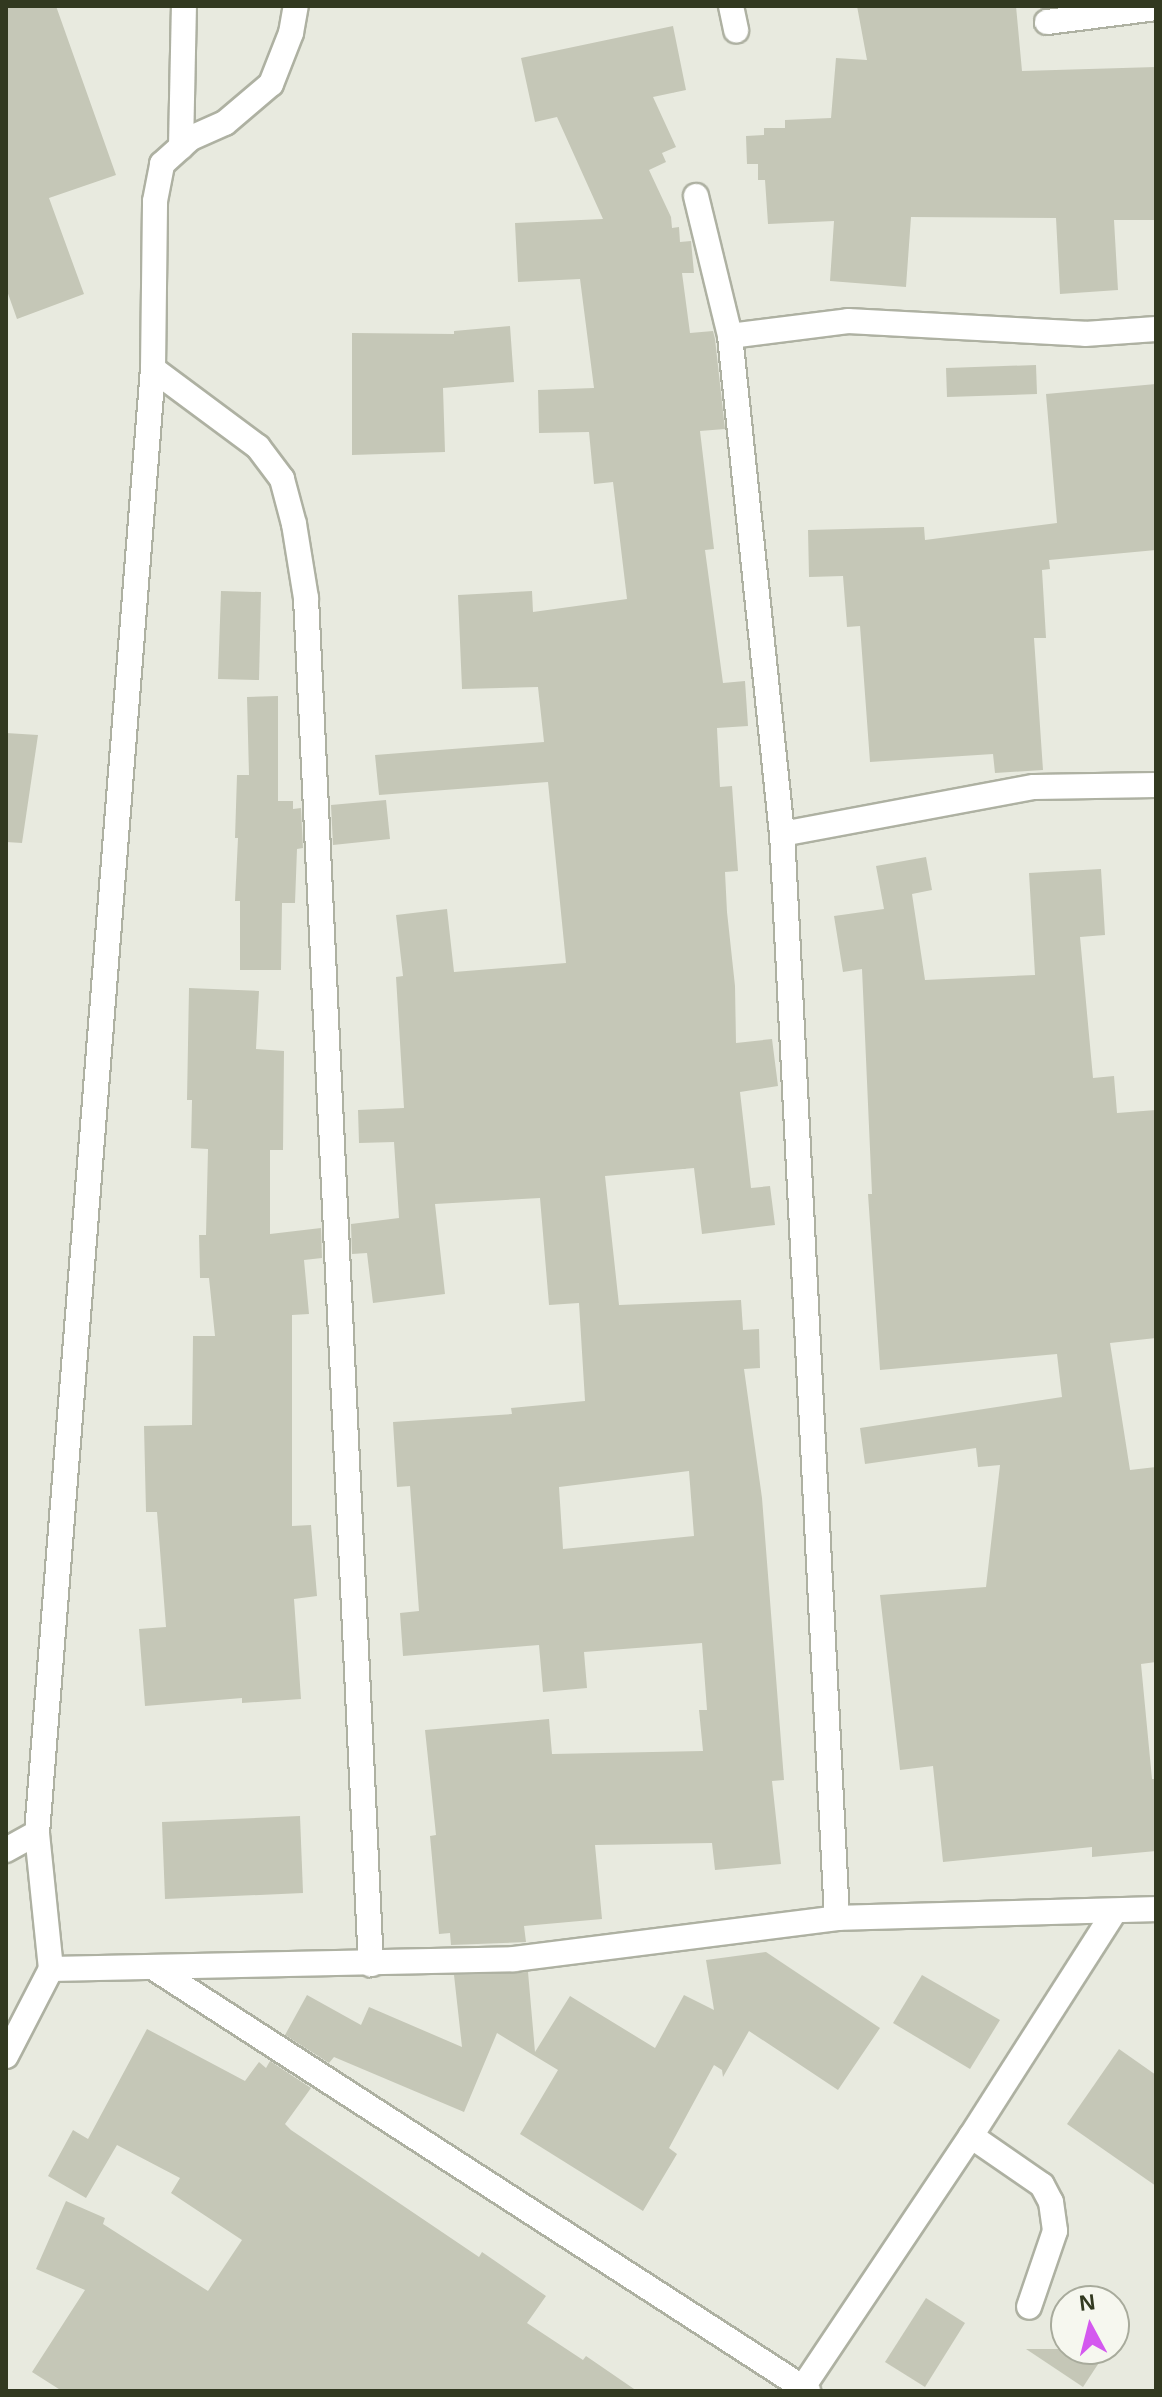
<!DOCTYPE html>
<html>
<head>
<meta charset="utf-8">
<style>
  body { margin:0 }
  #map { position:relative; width:1162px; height:2397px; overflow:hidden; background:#e8eadf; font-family:Helvetica,sans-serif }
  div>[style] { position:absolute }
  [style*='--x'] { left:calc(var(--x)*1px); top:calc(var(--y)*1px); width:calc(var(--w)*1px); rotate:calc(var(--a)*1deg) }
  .building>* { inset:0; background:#c5c7b7 }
  .roads { filter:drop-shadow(2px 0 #aeb1a2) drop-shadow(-2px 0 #aeb1a2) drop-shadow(0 2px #aeb1a2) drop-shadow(0 -2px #aeb1a2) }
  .minor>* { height:24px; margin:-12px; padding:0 12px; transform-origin:12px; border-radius:12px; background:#fff }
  span { translate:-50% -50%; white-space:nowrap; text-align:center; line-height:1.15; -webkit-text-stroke:7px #f6f7ef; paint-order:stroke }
  .frame { position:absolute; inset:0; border:8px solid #323920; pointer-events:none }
  .north { position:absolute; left:1050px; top:2285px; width:80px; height:80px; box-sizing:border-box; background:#f6f7ef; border:2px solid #a8ab9c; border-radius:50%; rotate:353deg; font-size:22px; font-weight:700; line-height:32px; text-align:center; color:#323920 }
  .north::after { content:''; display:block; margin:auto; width:28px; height:36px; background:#d458ef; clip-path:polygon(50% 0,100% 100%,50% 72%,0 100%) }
</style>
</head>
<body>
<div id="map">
  <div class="building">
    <div style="clip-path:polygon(6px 6px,56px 6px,116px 175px,49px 198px,84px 294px,17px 319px,6px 288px)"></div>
    <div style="clip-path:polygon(857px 6px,1016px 6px,1022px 71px,1156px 67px,1156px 220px,1114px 220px,1118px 290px,1060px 294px,1056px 218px,911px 217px,906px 287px,830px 281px,834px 221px,768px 224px,765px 180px,758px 180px,758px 164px,747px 164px,746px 136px,764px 135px,764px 128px,785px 128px,785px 120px,831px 118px,836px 58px,867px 60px)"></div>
    <div style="clip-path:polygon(evenodd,673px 26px,686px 90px,653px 97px,676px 147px,662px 153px,666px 162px,649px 170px,671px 217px,672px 228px,679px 227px,680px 242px,691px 241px,694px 273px,682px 273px,690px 333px,713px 331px,715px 339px,725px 429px,700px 431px,714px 549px,705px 550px,723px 683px,745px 681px,748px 726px,717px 728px,720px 787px,732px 786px,738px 871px,725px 872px,727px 912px,735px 986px,736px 1043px,772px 1039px,778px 1086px,740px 1092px,751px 1188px,770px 1186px,775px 1225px,702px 1234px,694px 1168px,605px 1176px,619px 1305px,741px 1300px,743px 1330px,759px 1329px,760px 1368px,744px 1369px,762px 1498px,784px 1780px,772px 1781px,781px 1864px,715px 1870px,712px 1843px,595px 1845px,602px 1919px,524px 1926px,526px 1942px,451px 1945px,450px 1933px,439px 1934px,430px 1836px,436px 1835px,425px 1730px,549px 1719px,552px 1754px,703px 1751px,699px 1710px,707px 1710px,702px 1643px,584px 1652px,587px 1688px,543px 1692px,539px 1645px,403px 1656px,400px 1613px,419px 1611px,410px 1486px,397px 1487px,393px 1422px,512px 1414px,511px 1408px,585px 1401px,579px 1303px,549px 1305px,540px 1198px,435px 1204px,445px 1294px,373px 1303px,367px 1253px,352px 1254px,351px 1224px,399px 1218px,394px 1142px,359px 1143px,358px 1110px,404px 1108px,396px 977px,403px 976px,396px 915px,447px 909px,454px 972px,566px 963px,548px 782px,379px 795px,375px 755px,544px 742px,538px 687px,462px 689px,458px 595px,532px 591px,533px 612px,627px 599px,613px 482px,594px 484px,589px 432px,539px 433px,538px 390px,594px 388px,580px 279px,518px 282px,515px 223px,603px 219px,557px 117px,535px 122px,521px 58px,673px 26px,689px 1471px,694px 1536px,563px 1549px,559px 1487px,689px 1471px)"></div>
    <div style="clip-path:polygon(510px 326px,514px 382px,443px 388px,445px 452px,352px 455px,352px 333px,454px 334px,454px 331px)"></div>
    <div style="clip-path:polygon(1036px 365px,1037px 394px,947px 397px,946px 368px)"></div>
    <div style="clip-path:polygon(1156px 384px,1156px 550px,1049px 560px,1050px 569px,1042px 570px,1046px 638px,1034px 638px,1043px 770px,995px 773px,993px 754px,870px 762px,860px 626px,847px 627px,843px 576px,809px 577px,808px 530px,924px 527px,925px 540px,1057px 523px,1046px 394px)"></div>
    <div style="clip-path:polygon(221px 591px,261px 592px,259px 680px,218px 679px)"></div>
    <div style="clip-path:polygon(278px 696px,278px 801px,293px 801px,293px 809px,301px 808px,303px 848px,297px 849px,295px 903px,282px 903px,281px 970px,240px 970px,240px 901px,235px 901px,238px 838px,235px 838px,237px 775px,249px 775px,247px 697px)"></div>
    <div style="clip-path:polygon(6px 733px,38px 735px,22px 843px,6px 842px)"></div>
    <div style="clip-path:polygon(386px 800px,390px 839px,333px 845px,331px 805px)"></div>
    <div style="clip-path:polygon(926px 857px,932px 890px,912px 894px,925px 980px,1035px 975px,1029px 873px,1101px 869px,1105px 935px,1080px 937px,1093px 1078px,1114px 1076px,1117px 1113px,1156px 1110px,1156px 1338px,1110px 1343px,1130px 1470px,1156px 1467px,1156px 1662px,1141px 1664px,1152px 1779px,1156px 1779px,1156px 1851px,1092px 1857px,1092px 1847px,943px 1862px,933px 1766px,900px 1770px,880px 1595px,986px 1587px,1000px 1465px,978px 1467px,976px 1448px,865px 1464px,860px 1428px,1062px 1397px,1057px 1354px,880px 1370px,868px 1194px,872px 1194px,862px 969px,843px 972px,834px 916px,884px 909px,876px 866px)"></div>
    <div style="clip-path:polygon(189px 988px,259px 991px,256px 1049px,284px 1051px,283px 1150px,270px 1150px,270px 1234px,321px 1228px,322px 1258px,304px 1260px,309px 1314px,292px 1315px,292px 1526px,311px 1525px,317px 1596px,294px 1599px,301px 1699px,242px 1703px,242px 1698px,145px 1706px,139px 1629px,166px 1627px,157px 1512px,146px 1512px,144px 1426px,192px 1425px,193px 1336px,215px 1336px,209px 1278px,200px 1278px,199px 1235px,206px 1235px,208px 1149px,191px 1148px,192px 1100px,187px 1100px)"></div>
    <div style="clip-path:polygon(300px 1816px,303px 1893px,165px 1899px,162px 1822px)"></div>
    <div style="clip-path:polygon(766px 1952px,880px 2028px,838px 2090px,749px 2031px,723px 2077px,722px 2070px,714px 2065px,669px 2148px,677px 2154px,643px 2211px,520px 2134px,558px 2070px,497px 2033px,464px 2112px,334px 2057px,329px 2063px,285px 2035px,307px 1995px,361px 2025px,369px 2007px,462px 2047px,454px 1975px,528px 1972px,535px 2052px,570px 1996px,655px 2048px,684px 1995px,714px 2010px,706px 1960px)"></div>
    <div style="clip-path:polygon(922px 1975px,1000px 2020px,970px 2069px,893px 2023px)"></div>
    <div style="clip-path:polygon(147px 2029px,245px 2081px,259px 2062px,266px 2068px,270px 2061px,311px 2088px,285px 2124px,291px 2130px,479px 2257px,482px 2252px,546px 2296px,527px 2323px,583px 2360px,586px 2356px,637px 2391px,62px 2391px,32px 2372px,85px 2290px,36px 2269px,66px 2201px,105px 2218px,103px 2224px,208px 2291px,242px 2240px,171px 2193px,180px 2178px,117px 2145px,86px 2198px,48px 2176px,73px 2130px,88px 2139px)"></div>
    <div style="clip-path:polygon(1119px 2049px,1156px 2075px,1156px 2186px,1067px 2124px)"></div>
    <div style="clip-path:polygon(926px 2298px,965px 2323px,925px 2387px,885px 2362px)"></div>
    <div style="clip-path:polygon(1026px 2349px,1108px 2349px,1083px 2387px)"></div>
  </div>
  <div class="roads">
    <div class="minor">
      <div style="--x:731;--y:6;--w:25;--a:78"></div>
      <div style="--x:1047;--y:22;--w:110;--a:-7.3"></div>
      <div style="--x:181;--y:147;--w:141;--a:-88.8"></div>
      <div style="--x:696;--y:196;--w:144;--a:76.3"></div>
      <div style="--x:153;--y:369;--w:131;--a:36.6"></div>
      <div style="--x:258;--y:447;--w:40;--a:53"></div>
      <div style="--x:282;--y:479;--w:47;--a:75.1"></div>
      <div style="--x:294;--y:524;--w:75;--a:80.8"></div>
      <div style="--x:306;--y:598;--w:1368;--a:87.28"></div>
      <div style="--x:782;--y:834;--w:501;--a:-95.96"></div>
      <div style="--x:730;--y:336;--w:119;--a:-7.2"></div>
      <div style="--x:848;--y:321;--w:237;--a:3.1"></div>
      <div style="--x:1085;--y:334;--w:71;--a:-4"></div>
      <div style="--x:6;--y:1850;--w:35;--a:-29"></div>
      <div style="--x:837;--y:1918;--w:1085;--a:-92.9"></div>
      <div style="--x:782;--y:834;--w:256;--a:-10.6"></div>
      <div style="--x:1034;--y:787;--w:122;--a:-0.9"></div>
      <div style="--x:154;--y:1968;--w:779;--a:32.89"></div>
      <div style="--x:51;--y:1969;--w:463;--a:-1.2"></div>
      <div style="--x:514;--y:1959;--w:326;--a:-7.2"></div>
      <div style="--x:837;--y:1918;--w:319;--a:-1.6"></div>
      <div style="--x:6;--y:2056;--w:98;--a:-62.7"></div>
      <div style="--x:51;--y:1969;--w:137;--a:-95.9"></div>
      <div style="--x:37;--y:1833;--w:1469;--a:-85.47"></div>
      <div style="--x:153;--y:369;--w:168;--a:-89.3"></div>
      <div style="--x:155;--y:201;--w:38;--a:-79"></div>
      <div style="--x:162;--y:164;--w:39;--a:-42"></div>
      <div style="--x:191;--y:138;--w:37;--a:-24"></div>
      <div style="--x:225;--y:123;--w:60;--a:-40.3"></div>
      <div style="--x:271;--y:84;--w:55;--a:-68.6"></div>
      <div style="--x:291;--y:33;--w:27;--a:-80"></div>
      <div style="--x:971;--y:2136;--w:86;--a:34.6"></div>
      <div style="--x:1042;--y:2185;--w:19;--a:62"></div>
      <div style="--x:1051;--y:2202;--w:29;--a:82"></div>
      <div style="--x:1055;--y:2231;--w:80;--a:108.9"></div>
      <div style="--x:803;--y:2387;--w:302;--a:-56.2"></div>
      <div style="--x:971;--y:2136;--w:266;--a:-57.4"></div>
    </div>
  </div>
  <div class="frame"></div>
  <div class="north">N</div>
</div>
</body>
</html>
